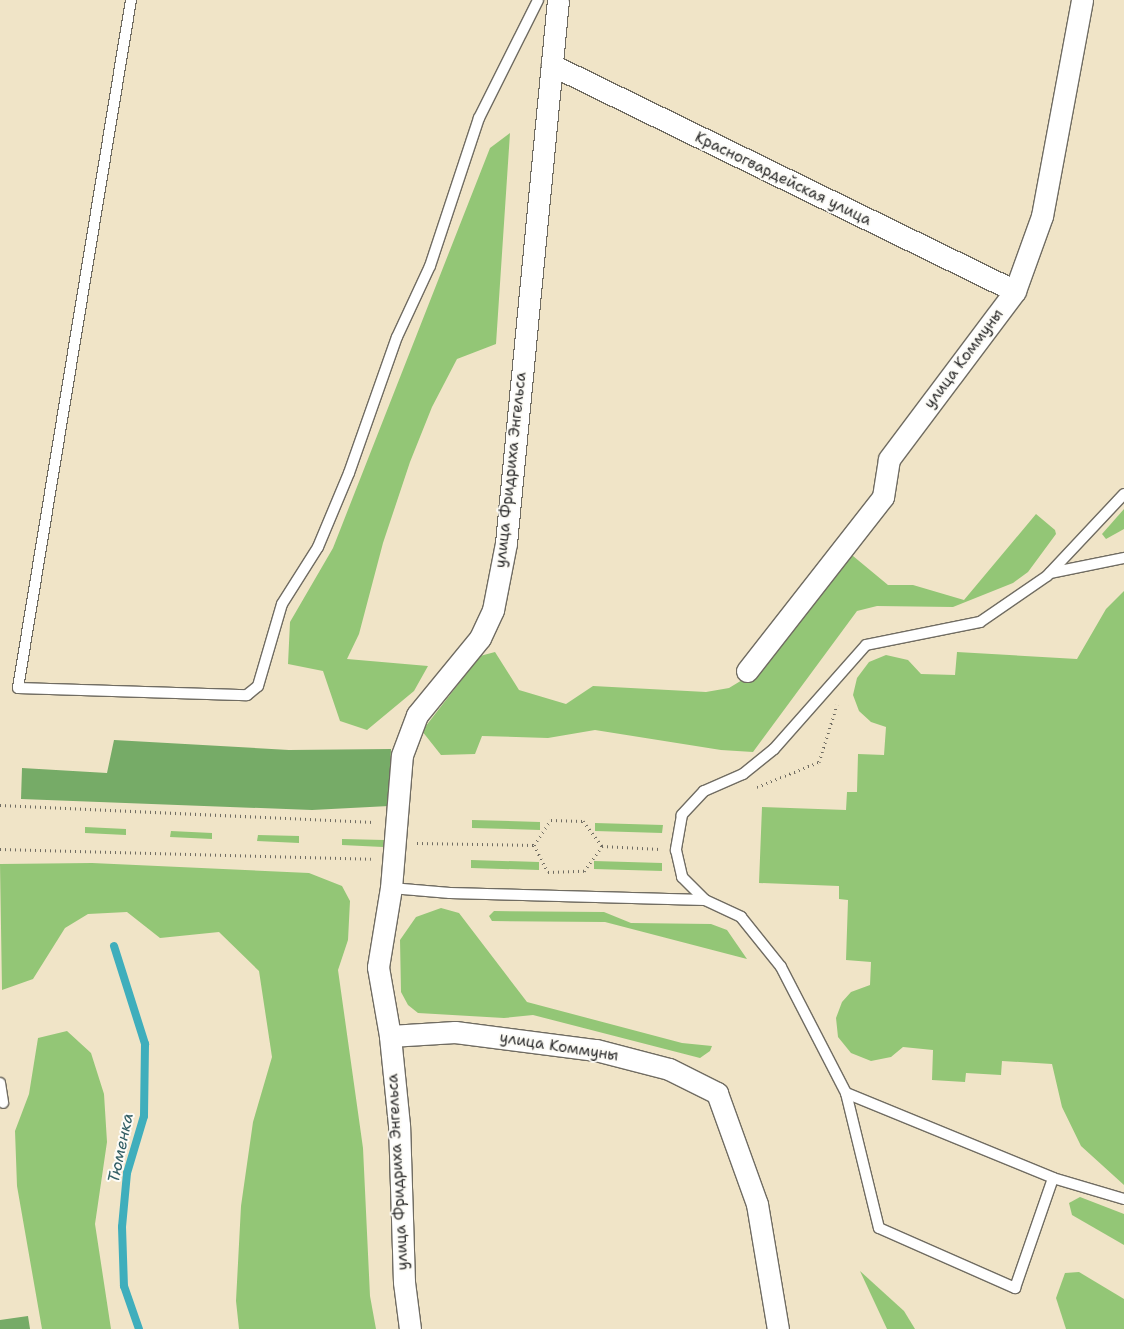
<!DOCTYPE html>
<html>
<head>
<meta charset="utf-8">
<style>
  body { margin:0 }
  #map { position:relative; width:1124px; height:1329px; overflow:hidden; background:#f0e4c7; font-family:"Shantell Sans",sans-serif }
  div>[style] { position:absolute }
  [style*='--x'] { left:calc(var(--x)*1px); top:calc(var(--y)*1px); width:calc(var(--w)*1px); rotate:calc(var(--a)*1deg) }
  .green>* { inset:0; background:#93c676 }
  .forest>* { inset:0; background:#76ab67 }
  .stream>* { height:8px; margin:-4px; padding:0 4px; transform-origin:4px; border-radius:4px; background:#3faebc }
  .path>* { height:3px; margin-top:-1.5px; transform-origin:0; background:repeating-linear-gradient(90deg,#706c62 0 1px,transparent 0 5px) }
  .roads { filter:drop-shadow(1px 0 #706c62) drop-shadow(-1px 0 #706c62) drop-shadow(0 1px #706c62) drop-shadow(0 -1px #706c62) }
  .lane>* { height:10px; margin:-5px; padding:0 5px; transform-origin:5px; border-radius:5px; background:#fff }
  .street>* { height:21px; margin:-10.5px; padding:0 10.5px; transform-origin:10.5px; border-radius:10.5px; background:#fff }
  span { translate:-50% -50%; white-space:nowrap; text-align:center; line-height:1.15; -webkit-text-stroke:4px #fdfcf7; paint-order:stroke }
  .street-label { font-size:15px; color:#2b2b2b }
  .water-label { font-size:16px; color:#335f65; font-style:italic }
</style>
</head>
<body>
<div id="map">
  <div class="green">
    <div style="clip-path:polygon(510px 133px,496px 344px,457px 359px,432px 407px,410px 462px,383px 543px,359px 634px,347px 659px,428px 666px,414px 691px,367px 730px,340px 721px,323px 671px,288px 664px,290px 622px,333px 548px,490px 148px)"></div>
    <div style="clip-path:polygon(1124px 509px,1124px 529px,1106px 539px,1102px 534px)"></div>
    <div style="clip-path:polygon(1036px 514px,1055px 530px,1056px 534px,1028px 572px,1013px 583px,953px 607px,877px 606px,857px 611px,753px 752px,721px 750px,595px 730px,548px 738px,482px 736px,475px 754px,441px 755px,422px 731px,480px 656px,495px 652px,519px 690px,566px 704px,593px 686px,706px 692px,729px 688px,762px 668px,847px 551px,888px 585px,913px 585px,964px 600px)"></div>
    <div style="clip-path:polygon(1124px 591px,1124px 1185px,1081px 1146px,1062px 1107px,1052px 1064px,1002px 1061px,1001px 1075px,966px 1073px,965px 1082px,932px 1080px,933px 1050px,903px 1047px,891px 1057px,871px 1061px,851px 1053px,838px 1037px,836px 1018px,842px 1002px,851px 992px,870px 985px,871px 962px,846px 960px,848px 900px,839px 899px,839px 886px,759px 883px,762px 807px,846px 810px,847px 792px,857px 792px,858px 754px,884px 755px,886px 727px,871px 722px,859px 711px,853px 695px,857px 678px,869px 662px,886px 655px,908px 660px,921px 674px,955px 675px,957px 652px,1077px 659px,1106px 609px)"></div>
    <div style="clip-path:polygon(472px 820px,540px 822px,540px 830px,472px 828px)"></div>
    <div style="clip-path:polygon(595px 823px,663px 825px,662px 833px,595px 831px)"></div>
    <div style="clip-path:polygon(85px 827px,126px 829px,126px 835px,85px 833px)"></div>
    <div style="clip-path:polygon(171px 831px,212px 833px,212px 839px,170px 837px)"></div>
    <div style="clip-path:polygon(258px 835px,299px 836px,299px 843px,257px 841px)"></div>
    <div style="clip-path:polygon(342px 839px,384px 840px,383px 847px,342px 845px)"></div>
    <div style="clip-path:polygon(471px 860px,539px 862px,539px 870px,471px 868px)"></div>
    <div style="clip-path:polygon(594px 861px,662px 863px,662px 871px,594px 869px)"></div>
    <div style="clip-path:polygon(92px 863px,309px 873px,342px 886px,350px 901px,348px 940px,338px 970px,363px 1148px,370px 1296px,376px 1329px,239px 1329px,236px 1301px,241px 1206px,253px 1122px,272px 1057px,259px 971px,219px 932px,160px 938px,127px 912px,88px 914px,65px 928px,33px 979px,2px 990px,0 864px)"></div>
    <div style="clip-path:polygon(441px 908px,459px 913px,527px 1002px,682px 1043px,712px 1046px,710px 1051px,700px 1058px,533px 1015px,504px 1018px,418px 1013px,408px 1005px,401px 992px,400px 940px,416px 917px)"></div>
    <div style="clip-path:polygon(494px 911px,604px 912px,631px 923px,711px 924px,727px 930px,747px 959px,605px 922px,492px 921px,489px 916px)"></div>
    <div style="clip-path:polygon(67px 1031px,91px 1053px,104px 1094px,107px 1142px,95px 1224px,111px 1329px,42px 1329px,17px 1186px,15px 1131px,29px 1094px,38px 1038px)"></div>
    <div style="clip-path:polygon(1080px 1197px,1124px 1214px,1124px 1245px,1072px 1215px,1069px 1203px)"></div>
    <div style="clip-path:polygon(860px 1271px,904px 1311px,915px 1329px,887px 1329px)"></div>
    <div style="clip-path:polygon(1079px 1272px,1124px 1299px,1124px 1329px,1066px 1329px,1056px 1298px,1065px 1273px)"></div>
  </div>
  <div class="forest">
    <div style="clip-path:polygon(114px 740px,289px 750px,391px 749px,389px 806px,312px 810px,21px 799px,22px 768px,107px 773px)"></div>
    <div style="clip-path:polygon(28px 1316px,30px 1329px,0 1329px,0 1320px)"></div>
  </div>
  <div class="stream">
    <div style="--x:114;--y:946;--w:103;--a:72.4"></div>
    <div style="--x:145;--y:1044;--w:72;--a:90.8"></div>
    <div style="--x:144;--y:1116;--w:59;--a:106.6"></div>
    <div style="--x:127;--y:1173;--w:54;--a:95.3"></div>
    <div style="--x:122;--y:1227;--w:59;--a:88.1"></div>
    <div style="--x:124;--y:1286;--w:46;--a:70.8"></div>
  </div>
  <div class="path">
    <div style="--x:757;--y:787;--w:67;--a:-22"></div>
    <div style="--x:819;--y:762;--w:60;--a:-72.5"></div>
    <div style="--x:0;--y:805;--w:374;--a:2.6"></div>
    <div style="--x:417;--y:843;--w:117;--a:1"></div>
    <div style="--x:534;--y:845;--w:30;--a:-56"></div>
    <div style="--x:551;--y:820;--w:32;--a:2"></div>
    <div style="--x:583;--y:821;--w:31;--a:53"></div>
    <div style="--x:602;--y:846;--w:58;--a:3"></div>
    <div style="--x:534;--y:845;--w:30;--a:63"></div>
    <div style="--x:548;--y:872;--w:36;--a:-2"></div>
    <div style="--x:584;--y:871;--w:31;--a:-54"></div>
    <div style="--x:0;--y:849;--w:371;--a:1.5"></div>
  </div>
  <div class="roads">
    <div class="lane">
      <div style="--x:131;--y:0;--w:697;--a:99.33"></div>
      <div style="--x:18;--y:688;--w:229;--a:1.8"></div>
      <div style="--x:247;--y:695;--w:14;--a:-39"></div>
      <div style="--x:258;--y:686;--w:85;--a:-73.7"></div>
      <div style="--x:282;--y:604;--w:67;--a:-57.7"></div>
      <div style="--x:318;--y:547;--w:80;--a:-67.3"></div>
      <div style="--x:349;--y:473;--w:144;--a:-70.6"></div>
      <div style="--x:397;--y:337;--w:78;--a:-65.1"></div>
      <div style="--x:430;--y:266;--w:156;--a:-71.7"></div>
      <div style="--x:479;--y:118;--w:132;--a:-63.4"></div>
      <div style="--x:1124;--y:494;--w:112;--a:133.2"></div>
      <div style="--x:1047;--y:576;--w:81;--a:145.5"></div>
      <div style="--x:980;--y:622;--w:116;--a:168.6"></div>
      <div style="--x:866;--y:645;--w:139;--a:131.5"></div>
      <div style="--x:774;--y:749;--w:40;--a:141"></div>
      <div style="--x:743;--y:774;--w:43;--a:156.4"></div>
      <div style="--x:704;--y:791;--w:33;--a:133"></div>
      <div style="--x:682;--y:815;--w:36;--a:100"></div>
      <div style="--x:676;--y:850;--w:28;--a:77"></div>
      <div style="--x:682;--y:877;--w:33;--a:45"></div>
      <div style="--x:705;--y:900;--w:40;--a:25"></div>
      <div style="--x:741;--y:917;--w:64;--a:51.3"></div>
      <div style="--x:781;--y:967;--w:142;--a:62.7"></div>
      <div style="--x:846;--y:1093;--w:224;--a:22.3"></div>
      <div style="--x:1053;--y:1178;--w:74;--a:16.5"></div>
      <div style="--x:1050;--y:573;--w:76;--a:-11.5"></div>
      <div style="--x:391;--y:888;--w:59;--a:4.8"></div>
      <div style="--x:450;--y:893;--w:255;--a:1.6"></div>
      <div style="--x:0;--y:1083;--w:20;--a:81"></div>
      <div style="--x:846;--y:1093;--w:139;--a:76.3"></div>
      <div style="--x:879;--y:1228;--w:149;--a:23.8"></div>
      <div style="--x:1015;--y:1288;--w:116;--a:-70.9"></div>
    </div>
    <div class="street">
      <div style="--x:552;--y:65;--w:515;--a:26.02"></div>
      <div style="--x:747;--y:671;--w:221;--a:-52"></div>
      <div style="--x:883;--y:497;--w:38;--a:-81"></div>
      <div style="--x:889;--y:459;--w:210;--a:-53.1"></div>
      <div style="--x:1015;--y:291;--w:80;--a:-70.2"></div>
      <div style="--x:1042;--y:216;--w:220;--a:-79.5"></div>
      <div style="--x:390;--y:1036;--w:65;--a:-3.5"></div>
      <div style="--x:455;--y:1032;--w:142;--a:7.3"></div>
      <div style="--x:596;--y:1050;--w:75;--a:14.6"></div>
      <div style="--x:669;--y:1069;--w:54;--a:26.6"></div>
      <div style="--x:717;--y:1093;--w:118;--a:70.2"></div>
      <div style="--x:757;--y:1204;--w:127;--a:80.5"></div>
      <div style="--x:410;--y:1329;--w:47;--a:-97.3"></div>
      <div style="--x:404;--y:1282;--w:157;--a:-91.8"></div>
      <div style="--x:399;--y:1125;--w:89;--a:-95.8"></div>
      <div style="--x:390;--y:1036;--w:70;--a:-99.9"></div>
      <div style="--x:378;--y:967;--w:80;--a:-80.7"></div>
      <div style="--x:391;--y:888;--w:133;--a:-85.3"></div>
      <div style="--x:402;--y:755;--w:43;--a:-69.4"></div>
      <div style="--x:417;--y:715;--w:99;--a:-50.7"></div>
      <div style="--x:480;--y:638;--w:31;--a:-65"></div>
      <div style="--x:493;--y:610;--w:68;--a:-79"></div>
      <div style="--x:506;--y:543;--w:545;--a:-84.53"></div>
    </div>
  </div>
  <div class="street-label">
    <span style="left:783px;top:179px;rotate:26deg">Красногвардейская улица</span>
    <span style="left:964px;top:359px;rotate:-53deg">улица Коммуны</span>
    <span style="left:511px;top:470px;rotate:-84deg">улица Фридриха Энгельса</span>
    <span style="left:559px;top:1047px;rotate:9deg">улица Коммуны</span>
    <span style="left:398px;top:1172px;rotate:-93deg">улица Фридриха Энгельса</span>
  </div>
  <div class="water-label">
    <span style="left:121px;top:1148px;rotate:-78deg">Тюменка</span>
  </div>
</div>
</body>
</html>
